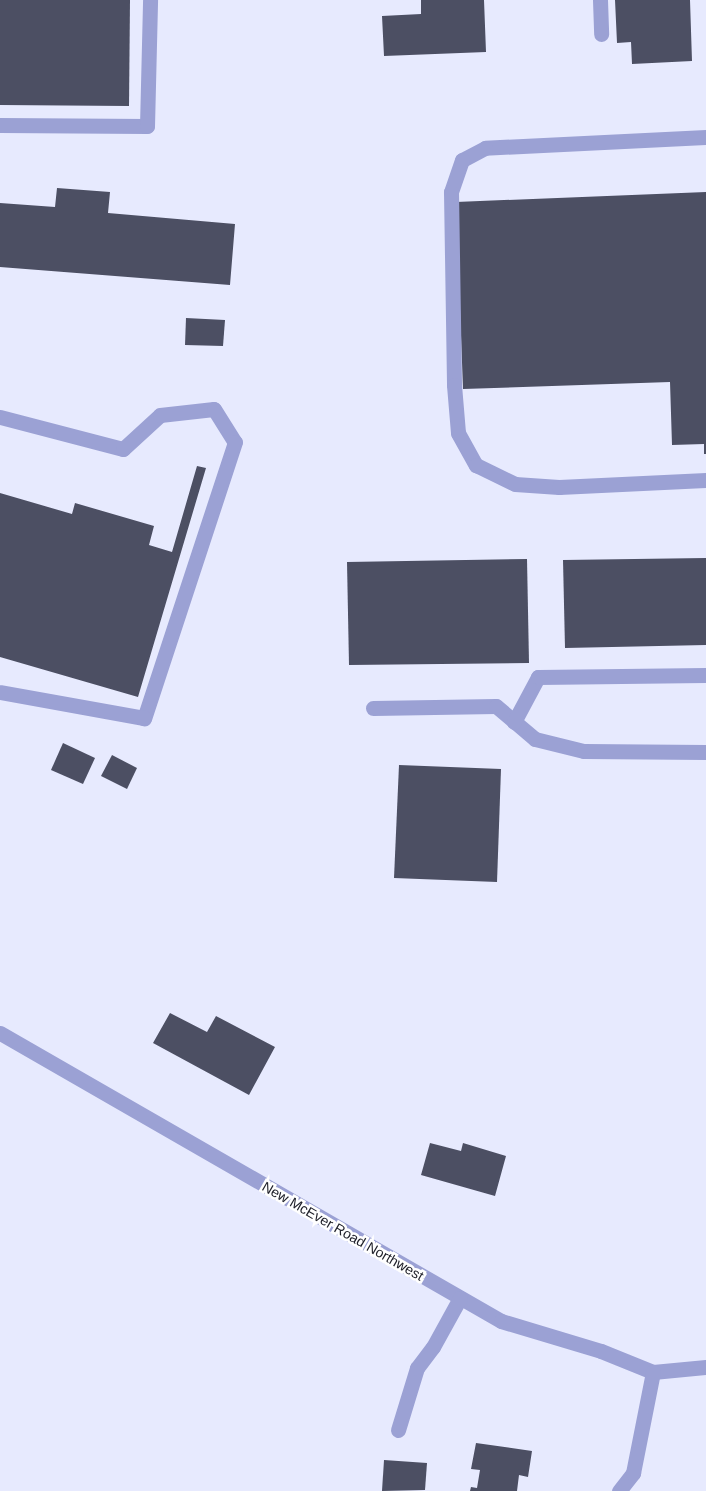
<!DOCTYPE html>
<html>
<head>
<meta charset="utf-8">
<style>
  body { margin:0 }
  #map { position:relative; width:706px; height:1491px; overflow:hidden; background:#e7eafe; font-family:Helvetica,sans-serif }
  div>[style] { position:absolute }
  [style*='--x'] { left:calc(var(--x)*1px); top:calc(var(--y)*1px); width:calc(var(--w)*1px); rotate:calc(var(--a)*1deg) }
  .building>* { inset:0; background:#4c4f63 }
  .minor>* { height:15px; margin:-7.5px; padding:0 7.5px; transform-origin:7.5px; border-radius:7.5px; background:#9ba1d4 }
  span { translate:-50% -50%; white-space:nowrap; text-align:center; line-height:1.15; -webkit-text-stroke:5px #fff; paint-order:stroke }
  .street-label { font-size:14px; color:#21222b }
</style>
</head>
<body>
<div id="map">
  <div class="building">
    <div style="clip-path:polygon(0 0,130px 0,129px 106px,0 105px)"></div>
    <div style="clip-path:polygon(421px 0,484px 0,486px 52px,384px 56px,382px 16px,421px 14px)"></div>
    <div style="clip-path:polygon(615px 0,690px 0,692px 61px,632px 64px,631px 42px,617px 43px)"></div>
    <div style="clip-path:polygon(57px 188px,110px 192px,108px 213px,235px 224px,230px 285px,0 267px,0 203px,55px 207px)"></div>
    <div style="clip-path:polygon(706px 192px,706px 454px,704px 454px,704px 444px,672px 445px,670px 382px,463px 389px,456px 202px)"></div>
    <div style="clip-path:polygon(186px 318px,225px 320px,223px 346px,185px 345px)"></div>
    <div style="clip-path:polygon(197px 466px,206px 468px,138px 697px,0 657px,0 493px,72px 514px,75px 503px,154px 526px,149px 545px,172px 552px)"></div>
    <div style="clip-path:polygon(706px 558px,706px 645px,565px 648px,563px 560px)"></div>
    <div style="clip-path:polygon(527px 559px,529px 663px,349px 665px,347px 562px)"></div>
    <div style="clip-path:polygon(63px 743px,95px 758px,83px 784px,51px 770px)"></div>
    <div style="clip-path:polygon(112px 755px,137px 768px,127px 789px,101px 776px)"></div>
    <div style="clip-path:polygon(399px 765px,501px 769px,497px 882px,394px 878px)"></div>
    <div style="clip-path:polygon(170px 1013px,207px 1032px,216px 1016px,275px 1047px,249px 1095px,153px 1043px)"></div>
    <div style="clip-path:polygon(430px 1143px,461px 1151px,463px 1143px,506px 1156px,495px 1196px,421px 1175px)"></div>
    <div style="clip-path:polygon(476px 1443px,532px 1451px,528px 1477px,519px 1475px,517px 1491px,470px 1491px,471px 1487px,477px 1488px,480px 1470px,471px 1469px)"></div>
    <div style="clip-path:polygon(384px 1460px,427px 1463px,425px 1490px,382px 1491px)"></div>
  </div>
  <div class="minor">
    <div style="--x:600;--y:0;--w:34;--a:88"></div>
    <div style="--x:0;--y:125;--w:147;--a:0.4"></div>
    <div style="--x:147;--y:126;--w:126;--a:-88.6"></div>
    <div style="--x:706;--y:137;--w:221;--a:177.2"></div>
    <div style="--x:485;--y:148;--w:26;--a:152"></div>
    <div style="--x:462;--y:160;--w:34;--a:109"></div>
    <div style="--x:451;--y:192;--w:193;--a:89.1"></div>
    <div style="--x:454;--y:385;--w:48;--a:85.2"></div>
    <div style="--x:458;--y:433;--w:37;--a:61"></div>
    <div style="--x:476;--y:465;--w:43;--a:26"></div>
    <div style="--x:515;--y:484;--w:44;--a:3.9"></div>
    <div style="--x:559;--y:487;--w:147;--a:-2.7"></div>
    <div style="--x:0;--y:417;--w:127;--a:14.6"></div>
    <div style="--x:123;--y:449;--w:50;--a:-42.6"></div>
    <div style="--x:160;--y:415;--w:54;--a:-6.3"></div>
    <div style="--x:214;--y:409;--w:39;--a:58"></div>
    <div style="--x:235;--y:442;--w:291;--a:108.2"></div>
    <div style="--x:144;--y:718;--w:146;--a:-169.8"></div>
    <div style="--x:373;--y:708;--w:123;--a:-0.9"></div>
    <div style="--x:496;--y:706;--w:51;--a:40.2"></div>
    <div style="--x:535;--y:739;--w:50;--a:13.8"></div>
    <div style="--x:584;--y:751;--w:122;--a:0.5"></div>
    <div style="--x:514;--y:722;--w:51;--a:-61.9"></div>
    <div style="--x:538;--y:677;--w:168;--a:-0.7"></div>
    <div style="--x:0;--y:1033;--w:578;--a:29.89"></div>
    <div style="--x:501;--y:1321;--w:104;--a:16.7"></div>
    <div style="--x:601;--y:1351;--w:56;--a:22"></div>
    <div style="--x:653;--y:1372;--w:53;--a:-5.4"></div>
    <div style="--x:398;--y:1430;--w:65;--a:-73"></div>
    <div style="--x:417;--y:1368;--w:26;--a:-53"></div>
    <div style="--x:433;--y:1347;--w:56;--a:-61.1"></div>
    <div style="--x:619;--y:1491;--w:23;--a:-52"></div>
    <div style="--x:633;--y:1473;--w:103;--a:-78.8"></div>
  </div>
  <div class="street-label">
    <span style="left:343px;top:1231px;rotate:30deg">New McEver Road Northwest</span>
  </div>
</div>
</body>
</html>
